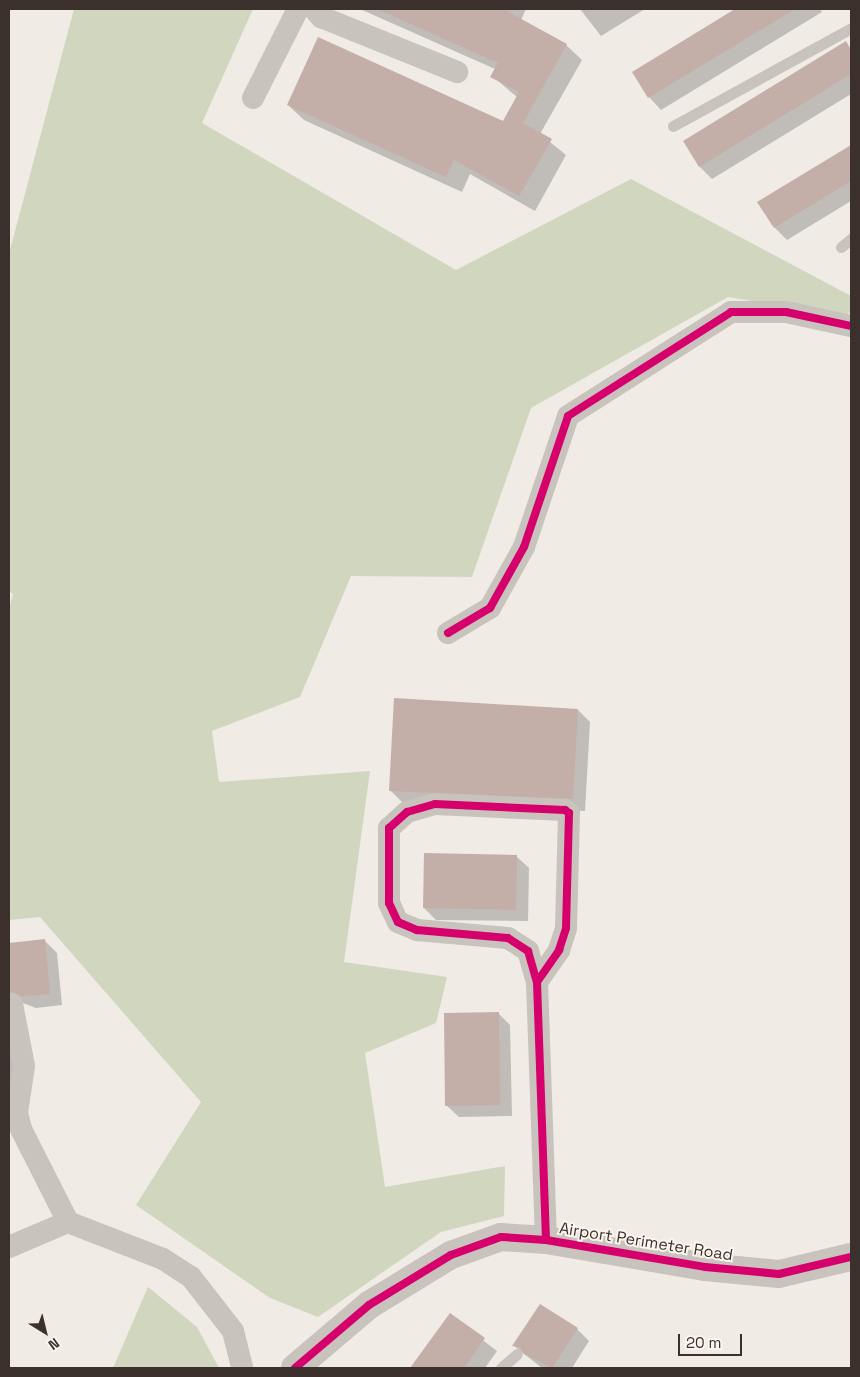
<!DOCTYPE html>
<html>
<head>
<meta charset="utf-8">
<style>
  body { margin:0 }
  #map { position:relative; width:860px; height:1377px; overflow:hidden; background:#f0ebe5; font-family:"Space Grotesk",sans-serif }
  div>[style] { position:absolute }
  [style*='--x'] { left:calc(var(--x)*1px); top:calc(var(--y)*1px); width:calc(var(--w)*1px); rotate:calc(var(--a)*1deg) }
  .green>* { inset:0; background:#d1d6bf }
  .shadow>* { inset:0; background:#0003 }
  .building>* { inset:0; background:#c3afa7 }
  .service>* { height:11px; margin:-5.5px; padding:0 5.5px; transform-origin:5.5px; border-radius:5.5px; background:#c9c3be }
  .minor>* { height:22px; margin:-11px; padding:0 11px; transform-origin:11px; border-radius:11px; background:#c9c3be }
  .tertiary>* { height:28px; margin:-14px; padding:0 14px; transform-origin:14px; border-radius:14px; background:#c9c3be }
  .cycleway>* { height:8px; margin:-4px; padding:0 4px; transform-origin:4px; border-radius:4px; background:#d6006c }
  span { translate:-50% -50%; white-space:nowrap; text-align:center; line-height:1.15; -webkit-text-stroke:4px #fbf5ee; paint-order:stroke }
  .street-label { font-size:16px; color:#3b302b }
  .frame { position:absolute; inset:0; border:10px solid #3b302b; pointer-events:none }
  .north { position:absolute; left:20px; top:1307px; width:50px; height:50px; -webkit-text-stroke:4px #fbf5ee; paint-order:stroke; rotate:144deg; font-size:14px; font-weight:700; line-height:20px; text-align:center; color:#3b302b }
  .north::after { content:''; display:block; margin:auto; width:18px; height:22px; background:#3b302b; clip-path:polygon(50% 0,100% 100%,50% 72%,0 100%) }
  .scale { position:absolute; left:678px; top:1334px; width:64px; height:22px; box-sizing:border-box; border:2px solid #3b302b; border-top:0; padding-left:6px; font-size:15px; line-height:18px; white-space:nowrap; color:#3b302b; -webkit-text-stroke:4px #fbf5ee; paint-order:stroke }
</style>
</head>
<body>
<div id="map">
  <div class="green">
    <div style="clip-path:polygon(74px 9px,253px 9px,202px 123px,456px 270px,631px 179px,851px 296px,851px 311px,845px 317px,728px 297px,531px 408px,472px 577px,351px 576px,300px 697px,212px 731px,219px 782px,370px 771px,344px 962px,447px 977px,436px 1023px,365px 1053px,385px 1187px,505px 1166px,504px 1216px,441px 1232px,318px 1317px,270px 1298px,136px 1205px,201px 1102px,40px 917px,9px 920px,9px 609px,13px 594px,9px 591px,9px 254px)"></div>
    <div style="clip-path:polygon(148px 1287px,197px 1327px,219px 1368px,113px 1368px)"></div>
  </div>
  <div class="shadow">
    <div style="clip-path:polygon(360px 9px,526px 9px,521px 20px,566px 45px,582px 60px,540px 134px,566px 155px,535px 211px,470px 174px,462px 192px,304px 120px,288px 105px,503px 122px,517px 97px,492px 76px,495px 69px)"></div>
    <div style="clip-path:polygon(580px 9px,645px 9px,601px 36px)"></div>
    <div style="clip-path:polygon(737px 9px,820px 9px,822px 12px,661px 110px,649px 97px,633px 72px)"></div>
    <div style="clip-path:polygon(846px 43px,851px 49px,851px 94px,712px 179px,700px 167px,685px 141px)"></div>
    <div style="clip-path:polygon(851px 146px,851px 201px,787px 240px,775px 228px,759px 202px)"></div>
    <div style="clip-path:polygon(578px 710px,590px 722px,585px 811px,402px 802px,390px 790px)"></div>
    <div style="clip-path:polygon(516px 856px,529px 868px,528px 921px,436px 920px,424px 908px)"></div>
    <div style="clip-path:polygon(45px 941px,57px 953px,62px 1005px,36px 1008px,23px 1003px,9px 1011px,9px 944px)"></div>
    <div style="clip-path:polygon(498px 1013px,510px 1025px,512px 1116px,459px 1117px,446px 1105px)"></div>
    <div style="clip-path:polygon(9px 1036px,15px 1043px,10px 1133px,9px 1133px)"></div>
    <div style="clip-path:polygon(450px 1315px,497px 1351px,485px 1368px,412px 1368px)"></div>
    <div style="clip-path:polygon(577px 1329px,589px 1341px,572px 1368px,542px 1368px,514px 1346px)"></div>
  </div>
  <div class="building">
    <div style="clip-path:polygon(377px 9px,503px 9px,567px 44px,523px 123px,552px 139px,519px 196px,454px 160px,446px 177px,287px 105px,318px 37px,503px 121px,519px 92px,490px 77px,498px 63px)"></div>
    <div style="clip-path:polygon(735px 9px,795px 9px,648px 98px,632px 72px)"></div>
    <div style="clip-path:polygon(846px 41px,851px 50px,851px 74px,699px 167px,683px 141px)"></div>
    <div style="clip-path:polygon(851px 145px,851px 181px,774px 228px,757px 202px)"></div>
    <div style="clip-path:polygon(394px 698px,578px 709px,573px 799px,389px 791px)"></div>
    <div style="clip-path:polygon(424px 853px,517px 855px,516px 910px,423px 908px)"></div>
    <div style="clip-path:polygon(45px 939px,50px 994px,22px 996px,9px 991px,9px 943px)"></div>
    <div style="clip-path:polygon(499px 1012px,500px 1105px,445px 1106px,444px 1013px)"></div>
    <div style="clip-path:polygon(540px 1304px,578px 1328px,552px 1368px,524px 1354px,520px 1347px,512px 1346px)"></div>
    <div style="clip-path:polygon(450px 1313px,485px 1338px,464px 1368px,410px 1368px)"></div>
  </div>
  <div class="service">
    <div style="--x:673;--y:126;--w:203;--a:-28.8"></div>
    <div style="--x:841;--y:247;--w:13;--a:-39"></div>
    <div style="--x:501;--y:1368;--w:21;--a:-41"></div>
  </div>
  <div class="minor">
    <div style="--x:314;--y:9;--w:11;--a:49"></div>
    <div style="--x:321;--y:17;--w:147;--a:22"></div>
    <div style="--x:253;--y:98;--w:100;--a:-63.2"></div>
    <div style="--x:448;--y:633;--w:49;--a:-30.8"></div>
    <div style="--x:490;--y:608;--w:70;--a:-60.9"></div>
    <div style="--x:524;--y:547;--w:138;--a:-71.4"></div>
    <div style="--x:568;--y:416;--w:193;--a:-32.5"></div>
    <div style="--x:731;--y:312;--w:55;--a:0"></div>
    <div style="--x:786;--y:312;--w:66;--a:12.2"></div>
    <div style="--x:537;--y:982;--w:39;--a:-55"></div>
    <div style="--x:559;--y:950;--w:23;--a:-72"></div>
    <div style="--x:566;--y:928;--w:115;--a:-88.5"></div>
    <div style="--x:569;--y:813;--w:5;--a:-143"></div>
    <div style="--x:565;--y:810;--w:130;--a:-177.4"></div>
    <div style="--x:435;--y:804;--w:29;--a:164"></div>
    <div style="--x:407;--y:812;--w:24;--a:138"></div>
    <div style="--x:389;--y:828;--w:75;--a:90"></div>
    <div style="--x:389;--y:903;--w:21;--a:65"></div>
    <div style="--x:398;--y:922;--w:21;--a:23"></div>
    <div style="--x:417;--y:930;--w:91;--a:5"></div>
    <div style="--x:508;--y:938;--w:24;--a:33"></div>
    <div style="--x:528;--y:951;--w:32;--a:74"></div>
    <div style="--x:537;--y:982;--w:258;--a:88"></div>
    <div style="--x:12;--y:1004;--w:63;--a:79"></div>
    <div style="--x:24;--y:1066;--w:48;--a:98.5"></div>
    <div style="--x:17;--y:1113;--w:16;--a:76"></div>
    <div style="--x:21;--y:1129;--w:104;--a:63.2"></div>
    <div style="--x:9;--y:1247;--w:64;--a:-23"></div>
    <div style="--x:68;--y:1222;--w:102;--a:21.3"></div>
    <div style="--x:163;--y:1259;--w:33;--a:33"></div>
    <div style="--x:191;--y:1277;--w:68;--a:52.1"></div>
    <div style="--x:233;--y:1331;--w:38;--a:76"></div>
  </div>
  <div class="tertiary">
    <div style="--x:295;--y:1368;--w:97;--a:-40.4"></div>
    <div style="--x:369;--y:1305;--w:96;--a:-31.4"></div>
    <div style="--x:451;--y:1255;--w:53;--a:-19.8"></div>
    <div style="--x:501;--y:1237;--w:45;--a:3.8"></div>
    <div style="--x:546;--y:1240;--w:161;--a:9.6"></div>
    <div style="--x:705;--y:1267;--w:74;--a:5.4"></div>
    <div style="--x:779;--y:1274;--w:74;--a:-13.3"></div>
  </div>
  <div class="cycleway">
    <div style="--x:448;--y:633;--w:49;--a:-30.8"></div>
    <div style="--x:490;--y:608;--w:70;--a:-60.9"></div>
    <div style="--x:524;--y:547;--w:138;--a:-71.4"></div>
    <div style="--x:568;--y:416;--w:193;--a:-32.5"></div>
    <div style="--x:731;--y:312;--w:55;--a:0"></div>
    <div style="--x:786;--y:312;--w:66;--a:12.2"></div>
    <div style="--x:537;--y:982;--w:39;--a:-55"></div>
    <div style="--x:559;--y:950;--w:23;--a:-72"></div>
    <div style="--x:566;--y:928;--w:115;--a:-88.5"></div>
    <div style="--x:569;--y:813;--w:5;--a:-143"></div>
    <div style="--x:565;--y:810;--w:130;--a:-177.4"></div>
    <div style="--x:435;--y:804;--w:29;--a:164"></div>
    <div style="--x:407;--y:812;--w:24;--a:138"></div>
    <div style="--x:389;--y:828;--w:75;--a:90"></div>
    <div style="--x:389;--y:903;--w:21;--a:65"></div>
    <div style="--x:398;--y:922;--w:21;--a:23"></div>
    <div style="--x:417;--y:930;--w:91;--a:5"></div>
    <div style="--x:508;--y:938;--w:24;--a:33"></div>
    <div style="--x:528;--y:951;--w:32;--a:74"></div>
    <div style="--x:537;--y:982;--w:258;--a:88"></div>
    <div style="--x:295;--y:1368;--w:97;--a:-40.4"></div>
    <div style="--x:369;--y:1305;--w:96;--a:-31.4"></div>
    <div style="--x:451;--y:1255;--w:53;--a:-19.8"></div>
    <div style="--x:501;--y:1237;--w:45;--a:3.8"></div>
    <div style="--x:546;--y:1240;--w:161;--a:9.6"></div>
    <div style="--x:705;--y:1267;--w:74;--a:5.4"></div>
    <div style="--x:779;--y:1274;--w:74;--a:-13.3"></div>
  </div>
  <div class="street-label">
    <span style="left:646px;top:1242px;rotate:9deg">Airport Perimeter Road</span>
  </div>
  <div class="frame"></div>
  <div class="north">N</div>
  <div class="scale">20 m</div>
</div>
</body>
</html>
